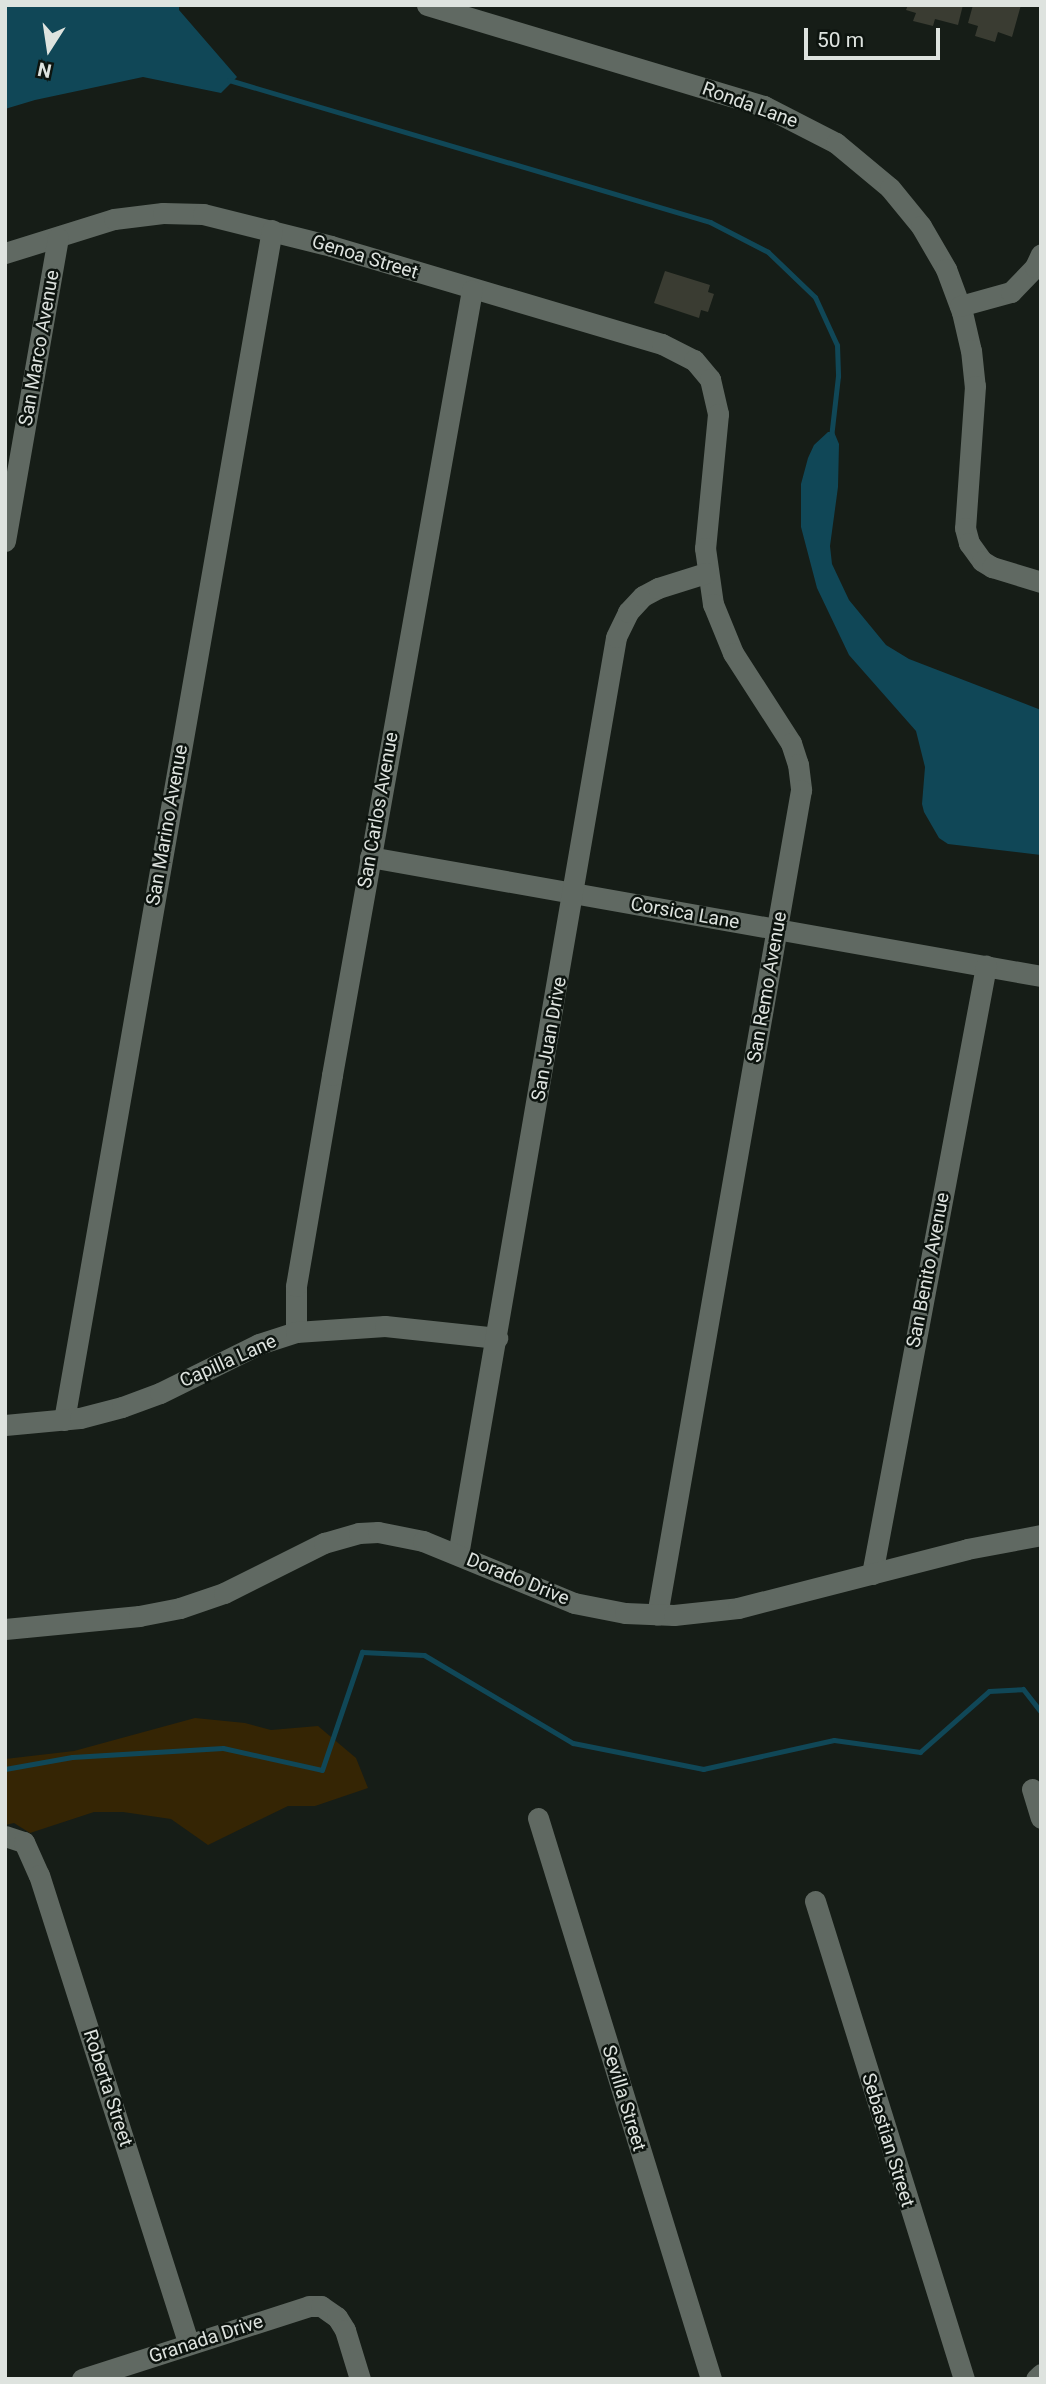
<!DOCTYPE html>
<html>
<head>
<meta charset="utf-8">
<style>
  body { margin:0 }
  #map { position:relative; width:1046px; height:2384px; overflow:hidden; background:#161d17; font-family:Roboto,sans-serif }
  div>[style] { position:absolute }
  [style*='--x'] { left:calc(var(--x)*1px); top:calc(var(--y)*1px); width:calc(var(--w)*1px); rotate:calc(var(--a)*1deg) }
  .green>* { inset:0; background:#352504 }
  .water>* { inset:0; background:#104757 }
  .stream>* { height:5px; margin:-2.5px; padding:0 2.5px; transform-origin:2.5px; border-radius:2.5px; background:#104757 }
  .building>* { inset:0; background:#3a3c32 }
  .minor>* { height:21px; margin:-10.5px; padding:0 10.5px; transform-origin:10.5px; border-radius:10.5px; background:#606962 }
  span { translate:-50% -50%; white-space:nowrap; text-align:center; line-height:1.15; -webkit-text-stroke:5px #0d140f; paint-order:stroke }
  .street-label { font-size:19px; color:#dee3df }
  .frame { position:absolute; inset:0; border:7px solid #dee3df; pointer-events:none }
  .north { position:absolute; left:14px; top:14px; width:70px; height:70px; -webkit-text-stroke:5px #0d140f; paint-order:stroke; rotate:192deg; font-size:19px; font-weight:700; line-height:28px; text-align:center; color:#dee3df }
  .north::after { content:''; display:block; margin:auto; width:24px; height:32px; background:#dee3df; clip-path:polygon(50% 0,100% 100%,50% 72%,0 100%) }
  .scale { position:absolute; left:804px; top:28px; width:136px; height:32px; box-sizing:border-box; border:4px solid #dee3df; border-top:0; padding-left:9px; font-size:21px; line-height:24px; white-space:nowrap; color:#dee3df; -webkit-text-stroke:5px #0d140f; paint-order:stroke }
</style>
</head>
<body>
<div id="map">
  <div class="green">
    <div style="clip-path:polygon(195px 1718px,245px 1723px,271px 1730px,318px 1726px,356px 1758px,368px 1788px,315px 1806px,288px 1806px,208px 1845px,171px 1819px,123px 1812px,94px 1812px,30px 1833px,14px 1823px,5px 1825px,5px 1759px,74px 1751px)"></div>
  </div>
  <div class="water">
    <div style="clip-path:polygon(5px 5px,179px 5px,179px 10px,237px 77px,221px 93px,143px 77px,35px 100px,5px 109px)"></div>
    <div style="clip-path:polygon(828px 432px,834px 432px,839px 444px,838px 487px,830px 546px,832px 564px,849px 600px,886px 645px,909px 659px,1041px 710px,1041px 855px,948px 844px,939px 838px,924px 812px,922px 804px,925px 767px,916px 731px,849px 655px,817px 588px,801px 527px,801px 484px,808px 458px,814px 445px)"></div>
  </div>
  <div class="stream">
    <div style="--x:229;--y:80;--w:502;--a:16.45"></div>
    <div style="--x:710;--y:222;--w:65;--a:27.3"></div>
    <div style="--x:768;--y:252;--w:65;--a:43.8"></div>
    <div style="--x:815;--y:297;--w:53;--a:65.4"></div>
    <div style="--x:837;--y:345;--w:31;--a:88"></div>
    <div style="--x:838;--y:376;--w:61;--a:96.5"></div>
    <div style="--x:5;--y:1769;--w:68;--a:-10.2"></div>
    <div style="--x:72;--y:1757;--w:151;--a:-3.4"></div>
    <div style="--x:223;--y:1748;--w:101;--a:12.5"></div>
    <div style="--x:322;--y:1770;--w:125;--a:-71.3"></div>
    <div style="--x:362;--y:1652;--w:62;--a:2.8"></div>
    <div style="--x:424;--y:1655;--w:173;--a:30.6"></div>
    <div style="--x:573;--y:1743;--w:133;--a:11.3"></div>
    <div style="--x:703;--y:1769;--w:134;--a:-12.5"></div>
    <div style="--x:834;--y:1740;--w:87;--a:7.9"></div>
    <div style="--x:920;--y:1752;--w:92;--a:-41.5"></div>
    <div style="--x:989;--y:1691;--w:34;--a:-3"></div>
    <div style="--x:1023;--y:1689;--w:29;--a:52"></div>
  </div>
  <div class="building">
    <div style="clip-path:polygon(908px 5px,963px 5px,958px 25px,935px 19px,933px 26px,913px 21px,916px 13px,906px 10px)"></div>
    <div style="clip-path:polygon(973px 5px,1021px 5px,1012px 37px,998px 32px,995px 42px,975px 36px,978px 26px,968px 23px)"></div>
    <div style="clip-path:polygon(665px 271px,710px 285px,708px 292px,714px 294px,708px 312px,701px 310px,699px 318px,654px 303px)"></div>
  </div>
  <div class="minor">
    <div style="--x:427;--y:5;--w:352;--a:16.7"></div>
    <div style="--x:764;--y:106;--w:81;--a:27.2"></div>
    <div style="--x:836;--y:143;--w:70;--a:39.8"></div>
    <div style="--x:890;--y:188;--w:49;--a:50.8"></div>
    <div style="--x:921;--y:226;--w:50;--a:59.8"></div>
    <div style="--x:946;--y:269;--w:46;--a:69.6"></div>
    <div style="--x:962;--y:312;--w:39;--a:77"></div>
    <div style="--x:971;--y:350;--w:36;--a:84"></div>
    <div style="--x:975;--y:386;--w:142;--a:94"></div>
    <div style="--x:965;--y:528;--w:16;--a:75"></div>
    <div style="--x:969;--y:543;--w:22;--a:54"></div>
    <div style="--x:982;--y:561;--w:12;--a:31"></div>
    <div style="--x:992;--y:567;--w:51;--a:17"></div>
    <div style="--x:5;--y:253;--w:114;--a:-17.3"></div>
    <div style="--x:114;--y:219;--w:49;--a:-7"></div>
    <div style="--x:163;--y:213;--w:40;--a:1.4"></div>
    <div style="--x:203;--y:214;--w:132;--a:14"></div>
    <div style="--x:331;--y:246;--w:345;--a:16.5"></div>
    <div style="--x:662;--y:344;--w:36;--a:27"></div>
    <div style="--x:694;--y:360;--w:25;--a:50"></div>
    <div style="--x:710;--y:379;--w:36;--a:77"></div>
    <div style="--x:718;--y:414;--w:135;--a:95.5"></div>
    <div style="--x:705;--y:548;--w:57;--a:81.9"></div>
    <div style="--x:713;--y:604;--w:53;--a:67.8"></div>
    <div style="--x:733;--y:653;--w:107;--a:57.2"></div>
    <div style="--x:791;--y:743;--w:22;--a:72"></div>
    <div style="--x:798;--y:764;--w:26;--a:83"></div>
    <div style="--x:801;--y:790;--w:837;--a:99.9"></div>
    <div style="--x:960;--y:306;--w:53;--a:-15.4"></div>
    <div style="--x:1011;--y:292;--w:35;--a:-46"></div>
    <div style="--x:1035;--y:267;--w:14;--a:-65"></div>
    <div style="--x:5;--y:541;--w:308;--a:-80.1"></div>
    <div style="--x:370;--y:857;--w:681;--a:10.06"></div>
    <div style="--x:296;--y:1332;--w:46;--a:-90"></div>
    <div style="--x:296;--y:1286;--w:214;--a:-80.3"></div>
    <div style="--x:332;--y:1075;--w:797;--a:-79.89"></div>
    <div style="--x:64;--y:1420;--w:1208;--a:-80.09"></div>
    <div style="--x:5;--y:1425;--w:75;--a:-5.3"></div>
    <div style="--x:80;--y:1418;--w:43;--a:-14.7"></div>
    <div style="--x:122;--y:1407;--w:40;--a:-20.2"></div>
    <div style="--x:160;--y:1393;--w:110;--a:-26.3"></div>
    <div style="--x:259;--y:1344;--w:39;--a:-18"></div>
    <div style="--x:296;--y:1332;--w:89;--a:-3.9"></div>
    <div style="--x:385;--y:1326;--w:113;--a:6.1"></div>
    <div style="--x:458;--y:1555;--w:931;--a:-80.23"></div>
    <div style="--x:616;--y:637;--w:28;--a:-64"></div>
    <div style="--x:628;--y:612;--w:22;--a:-47"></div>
    <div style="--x:643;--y:596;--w:17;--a:-28"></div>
    <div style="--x:658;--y:588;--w:50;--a:-17.4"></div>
    <div style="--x:872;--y:1574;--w:619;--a:-79.38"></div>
    <div style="--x:5;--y:1629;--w:135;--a:-5.5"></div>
    <div style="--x:139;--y:1616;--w:42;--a:-11"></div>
    <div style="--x:180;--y:1608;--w:46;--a:-18.8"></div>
    <div style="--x:224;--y:1593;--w:112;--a:-26.6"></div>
    <div style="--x:324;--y:1543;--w:36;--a:-16"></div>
    <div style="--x:359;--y:1533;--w:19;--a:-3"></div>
    <div style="--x:378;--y:1532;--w:46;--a:11.3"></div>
    <div style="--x:423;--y:1541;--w:163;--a:22.3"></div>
    <div style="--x:574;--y:1603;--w:52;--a:11.1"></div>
    <div style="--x:625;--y:1613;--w:49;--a:2.3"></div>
    <div style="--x:674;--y:1615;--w:64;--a:-6.2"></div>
    <div style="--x:738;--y:1608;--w:236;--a:-14.4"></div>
    <div style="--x:967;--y:1549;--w:75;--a:-10.7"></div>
    <div style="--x:1032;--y:1789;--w:30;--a:73"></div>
    <div style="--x:538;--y:1818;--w:587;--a:72.86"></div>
    <div style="--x:5;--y:1836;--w:20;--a:18"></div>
    <div style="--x:24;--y:1842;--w:36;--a:66"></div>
    <div style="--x:39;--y:1875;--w:492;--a:72.3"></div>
    <div style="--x:815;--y:1901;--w:501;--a:72.69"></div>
    <div style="--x:82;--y:2379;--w:238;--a:-17.8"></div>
    <div style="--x:309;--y:2306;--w:12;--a:0"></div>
    <div style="--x:321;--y:2306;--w:19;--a:35"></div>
    <div style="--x:337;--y:2317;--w:15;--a:58"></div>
    <div style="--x:345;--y:2330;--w:51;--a:73"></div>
    <div style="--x:1036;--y:2379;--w:7;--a:-45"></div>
  </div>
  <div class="street-label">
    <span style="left:750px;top:105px;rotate:20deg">Ronda Lane</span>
    <span style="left:365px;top:257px;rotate:17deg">Genoa Street</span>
    <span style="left:39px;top:348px;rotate:-80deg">San Marco Avenue</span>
    <span style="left:378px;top:810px;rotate:-80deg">San Carlos Avenue</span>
    <span style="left:167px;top:825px;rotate:-80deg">San Marino Avenue</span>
    <span style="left:685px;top:913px;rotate:10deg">Corsica Lane</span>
    <span style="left:767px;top:987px;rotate:-80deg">San Remo Avenue</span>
    <span style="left:549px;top:1039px;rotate:-80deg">San Juan Drive</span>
    <span style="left:928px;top:1270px;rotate:-79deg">San Benito Avenue</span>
    <span style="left:228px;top:1361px;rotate:-24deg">Capilla Lane</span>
    <span style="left:518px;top:1579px;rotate:22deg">Dorado Drive</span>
    <span style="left:108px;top:2088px;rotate:72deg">Roberta Street</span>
    <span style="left:624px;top:2098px;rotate:73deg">Sevilla Street</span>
    <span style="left:888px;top:2140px;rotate:73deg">Sebastian Street</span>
    <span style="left:206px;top:2339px;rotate:-18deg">Granada Drive</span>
  </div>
  <div class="frame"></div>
  <div class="north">N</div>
  <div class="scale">50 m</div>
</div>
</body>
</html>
